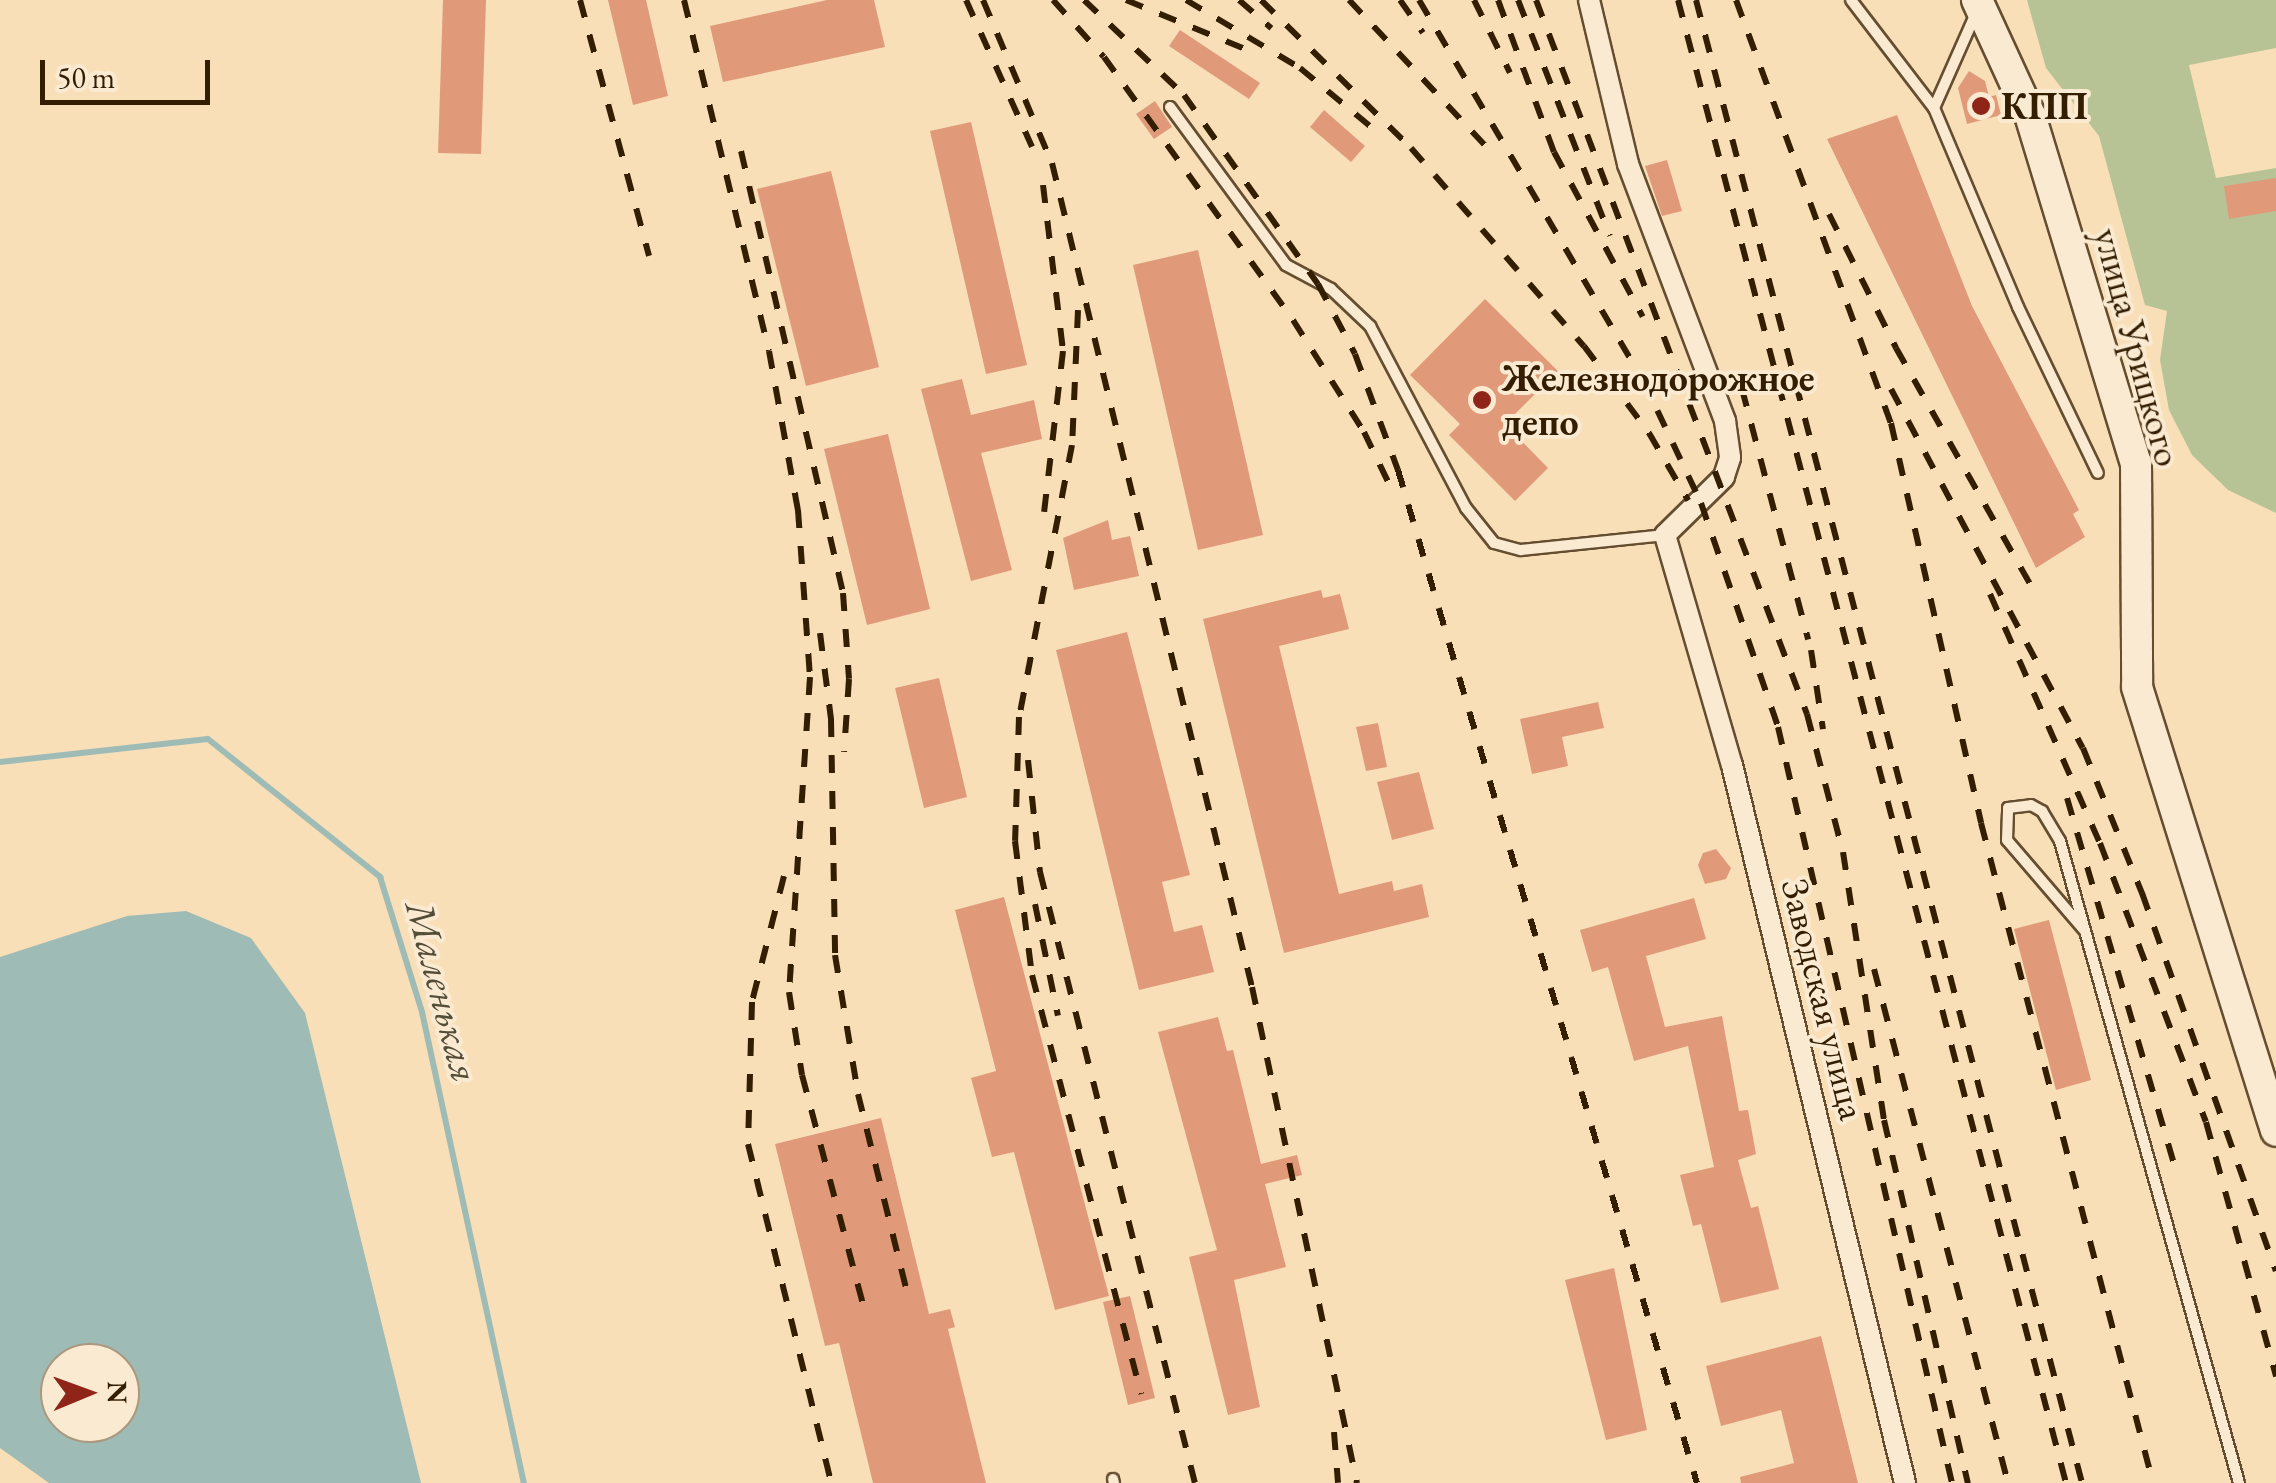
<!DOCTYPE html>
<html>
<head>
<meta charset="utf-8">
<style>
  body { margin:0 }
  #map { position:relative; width:2276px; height:1483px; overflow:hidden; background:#f8dfb8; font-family:"EB Garamond",serif }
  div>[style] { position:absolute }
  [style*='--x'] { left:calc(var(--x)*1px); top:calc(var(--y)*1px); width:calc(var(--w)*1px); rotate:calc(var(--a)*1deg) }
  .green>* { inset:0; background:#b7c394 }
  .water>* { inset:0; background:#9fbbb6 }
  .stream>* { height:6px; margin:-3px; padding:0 3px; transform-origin:3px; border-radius:3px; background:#9fbbb6 }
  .building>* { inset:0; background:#e09a7a }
  .roads { filter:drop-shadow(2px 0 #654e30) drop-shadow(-2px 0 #654e30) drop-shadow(0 2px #654e30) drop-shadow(0 -2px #654e30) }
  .lane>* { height:10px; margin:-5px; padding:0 5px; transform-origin:5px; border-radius:5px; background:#faead1 }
  .street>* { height:20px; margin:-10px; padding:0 10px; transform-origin:10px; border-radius:10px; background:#faead1 }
  .secondary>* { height:30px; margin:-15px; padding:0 15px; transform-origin:15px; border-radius:15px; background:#faead1 }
  .rail>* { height:6px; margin-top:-3px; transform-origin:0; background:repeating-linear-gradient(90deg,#341e02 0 18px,transparent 0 36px) }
  .dots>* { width:28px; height:28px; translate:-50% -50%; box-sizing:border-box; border:5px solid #faead1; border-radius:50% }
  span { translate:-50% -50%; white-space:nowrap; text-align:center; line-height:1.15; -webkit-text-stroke:8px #faead1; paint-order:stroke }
  .poi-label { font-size:38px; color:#341e02; font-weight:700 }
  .left { translate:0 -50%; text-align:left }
  .street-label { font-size:38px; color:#341e02 }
  .water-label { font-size:40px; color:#544d38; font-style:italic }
  .north { position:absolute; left:40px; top:1343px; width:100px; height:100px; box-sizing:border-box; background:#faead1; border:2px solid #ab987e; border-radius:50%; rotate:89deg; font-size:28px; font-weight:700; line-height:40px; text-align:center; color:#341e02 }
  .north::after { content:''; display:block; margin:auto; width:35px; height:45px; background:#8f2418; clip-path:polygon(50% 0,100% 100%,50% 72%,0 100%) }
  .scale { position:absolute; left:40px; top:60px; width:170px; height:45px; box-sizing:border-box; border:5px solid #341e02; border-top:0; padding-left:12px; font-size:30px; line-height:35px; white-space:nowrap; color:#341e02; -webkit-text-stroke:8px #faead1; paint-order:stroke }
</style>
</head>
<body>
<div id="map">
  <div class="green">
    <div style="clip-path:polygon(2027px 0,2276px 0,2276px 48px,2189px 65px,2216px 178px,2276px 168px,2276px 513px,2228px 490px,2192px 455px,2169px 410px,2160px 360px,2167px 311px,2145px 305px,2099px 136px,2046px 68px)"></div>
  </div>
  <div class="water">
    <div style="clip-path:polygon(evenodd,186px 911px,251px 938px,305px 1013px,421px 1483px,49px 1483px,0 1448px,0 957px,127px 916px,186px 911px,60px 1363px,120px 1363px,120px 1423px,60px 1423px,60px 1363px)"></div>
  </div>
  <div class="stream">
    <div style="--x:0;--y:762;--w:209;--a:-6.3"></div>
    <div style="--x:208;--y:739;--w:221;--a:38.7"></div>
    <div style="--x:380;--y:877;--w:141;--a:72.7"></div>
    <div style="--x:422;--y:1012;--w:482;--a:77.8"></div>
  </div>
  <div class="building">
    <div style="clip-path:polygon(443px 0,486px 0,481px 154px,438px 153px)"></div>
    <div style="clip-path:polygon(608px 0,646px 0,668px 96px,633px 105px)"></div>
    <div style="clip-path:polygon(827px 0,874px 0,885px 47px,723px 82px,710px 26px)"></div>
    <div style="clip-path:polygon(1180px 30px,1260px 83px,1249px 99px,1169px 46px)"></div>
    <div style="clip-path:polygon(1969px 71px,1985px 81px,1989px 97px,1996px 95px,2001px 115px,1967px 124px,1958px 88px)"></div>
    <div style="clip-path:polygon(1155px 101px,1172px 127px,1154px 139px,1136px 114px)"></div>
    <div style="clip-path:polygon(1324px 110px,1365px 146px,1351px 162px,1310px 127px)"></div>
    <div style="clip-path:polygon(1897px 115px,1972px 306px,2079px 510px,2073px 514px,2085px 537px,2036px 568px,1827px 139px)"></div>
    <div style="clip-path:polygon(971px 122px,1027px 365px,986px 374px,930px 131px)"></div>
    <div style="clip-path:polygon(1667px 160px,1682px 211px,1662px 216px,1645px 166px)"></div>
    <div style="clip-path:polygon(831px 171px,879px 367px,806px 386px,757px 189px)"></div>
    <div style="clip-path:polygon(2276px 178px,2276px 211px,2229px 219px,2224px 186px)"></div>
    <div style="clip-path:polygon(1198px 250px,1263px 535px,1198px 550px,1133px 265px)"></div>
    <div style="clip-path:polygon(1485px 299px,1558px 371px,1505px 424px,1548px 468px,1515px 501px,1449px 435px,1460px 424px,1410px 375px)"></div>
    <div style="clip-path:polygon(962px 379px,971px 415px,1034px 400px,1042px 439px,981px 453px,1012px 570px,971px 581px,921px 389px)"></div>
    <div style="clip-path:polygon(888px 434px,930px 609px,867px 625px,824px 449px)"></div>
    <div style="clip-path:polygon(1108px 520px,1112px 540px,1130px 536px,1139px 576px,1074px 590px,1063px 538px)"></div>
    <div style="clip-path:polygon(1321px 590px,1323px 598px,1340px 594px,1349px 629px,1279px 646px,1339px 894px,1392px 881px,1394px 891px,1422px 884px,1429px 917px,1284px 953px,1203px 619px)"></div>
    <div style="clip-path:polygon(1127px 632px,1190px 875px,1162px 882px,1174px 932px,1202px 925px,1214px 972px,1139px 990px,1056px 650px)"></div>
    <div style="clip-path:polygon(939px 678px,967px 797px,924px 808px,895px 688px)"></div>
    <div style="clip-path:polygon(1598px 702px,1604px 728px,1562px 737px,1568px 766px,1532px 774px,1520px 719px)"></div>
    <div style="clip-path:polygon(1378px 723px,1387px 767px,1366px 771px,1356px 727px)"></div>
    <div style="clip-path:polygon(1419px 772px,1434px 829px,1392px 840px,1377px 782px)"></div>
    <div style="clip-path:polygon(1716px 849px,1731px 868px,1726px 879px,1705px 884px,1698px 865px,1703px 853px)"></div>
    <div style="clip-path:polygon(1004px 897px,1109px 1296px,1055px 1310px,1014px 1152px,992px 1157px,971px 1078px,996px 1071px,955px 910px)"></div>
    <div style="clip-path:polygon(1694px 898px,1706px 939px,1646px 956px,1665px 1027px,1722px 1016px,1739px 1111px,1748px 1110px,1756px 1154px,1738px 1160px,1751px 1208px,1758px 1206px,1779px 1289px,1721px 1303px,1701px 1224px,1693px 1226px,1680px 1175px,1714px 1167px,1688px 1046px,1634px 1061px,1608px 967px,1592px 972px,1580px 930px)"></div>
    <div style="clip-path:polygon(2049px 920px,2091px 1080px,2056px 1090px,2014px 929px)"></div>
    <div style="clip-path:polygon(1218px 1017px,1227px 1051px,1233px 1050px,1261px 1164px,1297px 1155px,1302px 1175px,1265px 1184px,1286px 1267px,1234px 1280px,1260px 1407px,1228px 1415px,1189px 1257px,1217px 1250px,1158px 1032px)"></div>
    <div style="clip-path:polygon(881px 1118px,929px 1314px,950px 1309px,955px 1327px,948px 1329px,986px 1483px,873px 1483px,839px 1343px,825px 1346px,775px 1144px)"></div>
    <div style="clip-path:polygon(1614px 1268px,1647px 1430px,1606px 1440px,1565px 1280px)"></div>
    <div style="clip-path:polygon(1130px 1296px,1155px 1398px,1128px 1405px,1103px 1302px)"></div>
    <div style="clip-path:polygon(1821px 1336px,1858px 1483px,1741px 1483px,1740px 1477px,1794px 1463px,1781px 1410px,1721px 1426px,1706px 1366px)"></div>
  </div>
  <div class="roads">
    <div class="lane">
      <div style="--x:1851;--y:0;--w:136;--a:52.5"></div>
      <div style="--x:1934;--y:108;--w:216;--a:67.1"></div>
      <div style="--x:2018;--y:307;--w:184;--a:64.3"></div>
      <div style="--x:1170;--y:107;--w:196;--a:53.7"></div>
      <div style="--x:1286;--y:265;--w:51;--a:28.1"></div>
      <div style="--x:1331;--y:289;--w:54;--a:43.5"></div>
      <div style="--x:1370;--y:326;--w:206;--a:62.2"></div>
      <div style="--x:1466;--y:508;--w:45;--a:51.3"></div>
      <div style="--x:1494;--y:543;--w:28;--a:15"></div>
      <div style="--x:1521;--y:550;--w:145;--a:-5.9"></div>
      <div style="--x:1934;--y:108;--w:106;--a:-66.1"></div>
      <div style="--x:2085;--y:931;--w:120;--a:-130.6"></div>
      <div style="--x:2007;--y:840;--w:32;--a:-88"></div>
      <div style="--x:2008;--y:808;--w:23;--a:-7"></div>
      <div style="--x:2031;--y:805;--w:13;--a:29"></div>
      <div style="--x:2042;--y:811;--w:35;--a:59"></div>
      <div style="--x:2060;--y:841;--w:666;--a:74.42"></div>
      <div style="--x:1113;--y:1479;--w:4;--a:76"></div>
    </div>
    <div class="street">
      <div style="--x:1589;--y:0;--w:169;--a:76.6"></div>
      <div style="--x:1628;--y:164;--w:275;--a:69.3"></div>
      <div style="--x:1725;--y:421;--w:37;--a:82"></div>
      <div style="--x:1730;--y:458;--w:20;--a:108"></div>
      <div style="--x:1724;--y:477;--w:83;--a:135.5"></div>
      <div style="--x:1665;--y:535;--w:240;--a:73.8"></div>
      <div style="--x:1732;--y:765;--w:739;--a:76.45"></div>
    </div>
    <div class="secondary">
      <div style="--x:1977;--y:0;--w:127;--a:65.3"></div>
      <div style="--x:2030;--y:115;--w:364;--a:73.1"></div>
      <div style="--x:2136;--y:463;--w:224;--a:89.7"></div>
      <div style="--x:2137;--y:687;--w:465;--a:72.6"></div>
    </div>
  </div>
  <div class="rail">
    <div style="--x:580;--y:0;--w:265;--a:74.9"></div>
    <div style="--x:684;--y:0;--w:361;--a:76.4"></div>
    <div style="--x:769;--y:351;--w:162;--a:79.7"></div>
    <div style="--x:798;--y:510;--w:167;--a:85.9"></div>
    <div style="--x:810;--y:677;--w:316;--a:93.8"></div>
    <div style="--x:789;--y:992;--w:84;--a:81.1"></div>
    <div style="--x:802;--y:1075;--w:244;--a:75.1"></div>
    <div style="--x:966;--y:0;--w:161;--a:65.8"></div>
    <div style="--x:983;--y:0;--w:177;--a:67.1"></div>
    <div style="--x:1052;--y:163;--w:848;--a:76.36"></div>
    <div style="--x:1252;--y:987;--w:507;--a:78.05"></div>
    <div style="--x:1053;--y:0;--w:76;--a:48.2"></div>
    <div style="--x:1104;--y:57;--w:324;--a:54.3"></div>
    <div style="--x:1293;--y:320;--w:133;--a:57.6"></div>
    <div style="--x:1364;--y:432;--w:67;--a:64.2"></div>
    <div style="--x:1084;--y:0;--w:138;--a:43.5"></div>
    <div style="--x:1184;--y:95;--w:232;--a:54.7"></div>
    <div style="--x:1318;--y:284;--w:79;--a:62.1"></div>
    <div style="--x:1355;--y:354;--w:124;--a:69.7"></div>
    <div style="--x:1398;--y:470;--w:1056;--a:73.56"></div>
    <div style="--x:1126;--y:0;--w:136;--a:22.4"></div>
    <div style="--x:1186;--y:0;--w:133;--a:30.8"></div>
    <div style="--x:1300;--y:68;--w:92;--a:39.7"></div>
    <div style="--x:1239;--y:0;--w:43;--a:41.2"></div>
    <div style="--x:1261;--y:0;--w:211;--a:44.6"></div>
    <div style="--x:1411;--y:148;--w:263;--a:48.9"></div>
    <div style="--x:1584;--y:346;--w:109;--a:53.2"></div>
    <div style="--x:1649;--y:433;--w:78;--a:59.8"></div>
    <div style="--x:1349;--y:0;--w:215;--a:46.9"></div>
    <div style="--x:1400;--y:0;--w:40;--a:55.1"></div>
    <div style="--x:1419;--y:0;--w:439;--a:59.5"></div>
    <div style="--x:1642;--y:378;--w:138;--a:64.7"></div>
    <div style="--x:1701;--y:503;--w:237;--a:71"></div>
    <div style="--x:1778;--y:727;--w:776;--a:77.04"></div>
    <div style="--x:1474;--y:0;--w:81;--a:63.7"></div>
    <div style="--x:1498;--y:0;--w:162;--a:69.8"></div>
    <div style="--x:1554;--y:152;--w:187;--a:61.7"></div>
    <div style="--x:1518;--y:0;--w:253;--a:68.7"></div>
    <div style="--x:1536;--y:0;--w:764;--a:69.22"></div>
    <div style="--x:1807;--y:714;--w:143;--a:75.4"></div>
    <div style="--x:1843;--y:852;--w:271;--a:81.3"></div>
    <div style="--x:1884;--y:1120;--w:373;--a:77"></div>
    <div style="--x:1678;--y:0;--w:1533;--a:75.34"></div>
    <div style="--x:1696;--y:0;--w:1532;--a:75.41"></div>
    <div style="--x:1736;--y:0;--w:451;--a:69.9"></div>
    <div style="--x:1891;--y:423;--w:410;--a:77.3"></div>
    <div style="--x:1981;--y:823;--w:682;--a:75.39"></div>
    <div style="--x:741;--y:151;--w:454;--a:77"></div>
    <div style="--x:843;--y:593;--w:86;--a:86"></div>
    <div style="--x:849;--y:679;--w:73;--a:93.9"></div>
    <div style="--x:1043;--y:185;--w:167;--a:83.1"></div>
    <div style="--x:1063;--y:351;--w:162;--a:96.7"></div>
    <div style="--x:1829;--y:214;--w:150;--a:63.4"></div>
    <div style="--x:1896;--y:348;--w:271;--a:60.4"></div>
    <div style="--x:1078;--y:310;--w:135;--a:92.5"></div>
    <div style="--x:1072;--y:445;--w:277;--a:101"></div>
    <div style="--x:1019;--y:717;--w:124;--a:91.8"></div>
    <div style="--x:1015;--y:841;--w:135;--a:82.8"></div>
    <div style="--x:1032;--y:975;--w:433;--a:75.4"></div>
    <div style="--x:1742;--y:389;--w:259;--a:75.2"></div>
    <div style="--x:1891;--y:389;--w:407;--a:61.9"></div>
    <div style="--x:2083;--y:748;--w:157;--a:67.9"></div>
    <div style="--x:2142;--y:893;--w:401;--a:70.5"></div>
    <div style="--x:1990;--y:594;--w:272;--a:66.2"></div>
    <div style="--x:2100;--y:843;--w:298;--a:69.2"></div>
    <div style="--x:2206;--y:1122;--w:264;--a:74.6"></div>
    <div style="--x:820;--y:633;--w:87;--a:82.7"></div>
    <div style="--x:831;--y:719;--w:236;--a:89"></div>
    <div style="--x:835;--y:955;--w:141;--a:80.6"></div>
    <div style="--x:858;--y:1094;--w:212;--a:76.1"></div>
    <div style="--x:1811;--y:650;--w:80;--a:81.4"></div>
    <div style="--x:1028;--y:760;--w:113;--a:83.9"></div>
    <div style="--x:1040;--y:872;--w:630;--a:75.77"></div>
    <div style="--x:2067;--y:798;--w:395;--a:73.7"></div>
    <div style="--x:784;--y:876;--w:130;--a:104.3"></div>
    <div style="--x:752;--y:1002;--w:142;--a:91.6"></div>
    <div style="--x:748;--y:1144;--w:349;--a:76.2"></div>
    <div style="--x:1035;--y:904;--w:114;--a:78.4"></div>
    <div style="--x:1874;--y:969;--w:531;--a:75.39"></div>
    <div style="--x:1334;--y:1432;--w:51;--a:85.5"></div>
  </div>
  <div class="dots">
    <div style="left:1981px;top:106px;background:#8f2418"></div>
    <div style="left:1482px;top:400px;background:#8f2418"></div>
  </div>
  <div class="poi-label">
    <span class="left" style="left:2001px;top:106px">КПП</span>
    <span class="left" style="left:1502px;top:400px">Железнодорожное<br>депо</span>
  </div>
  <div class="street-label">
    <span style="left:2138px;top:347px;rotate:75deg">улица Урицкого</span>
    <span style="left:1824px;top:999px;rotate:76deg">Заводская улица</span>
  </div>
  <div class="water-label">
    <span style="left:443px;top:991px;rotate:75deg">Маленькая</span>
  </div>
  <div class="north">N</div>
  <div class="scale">50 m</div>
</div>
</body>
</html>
